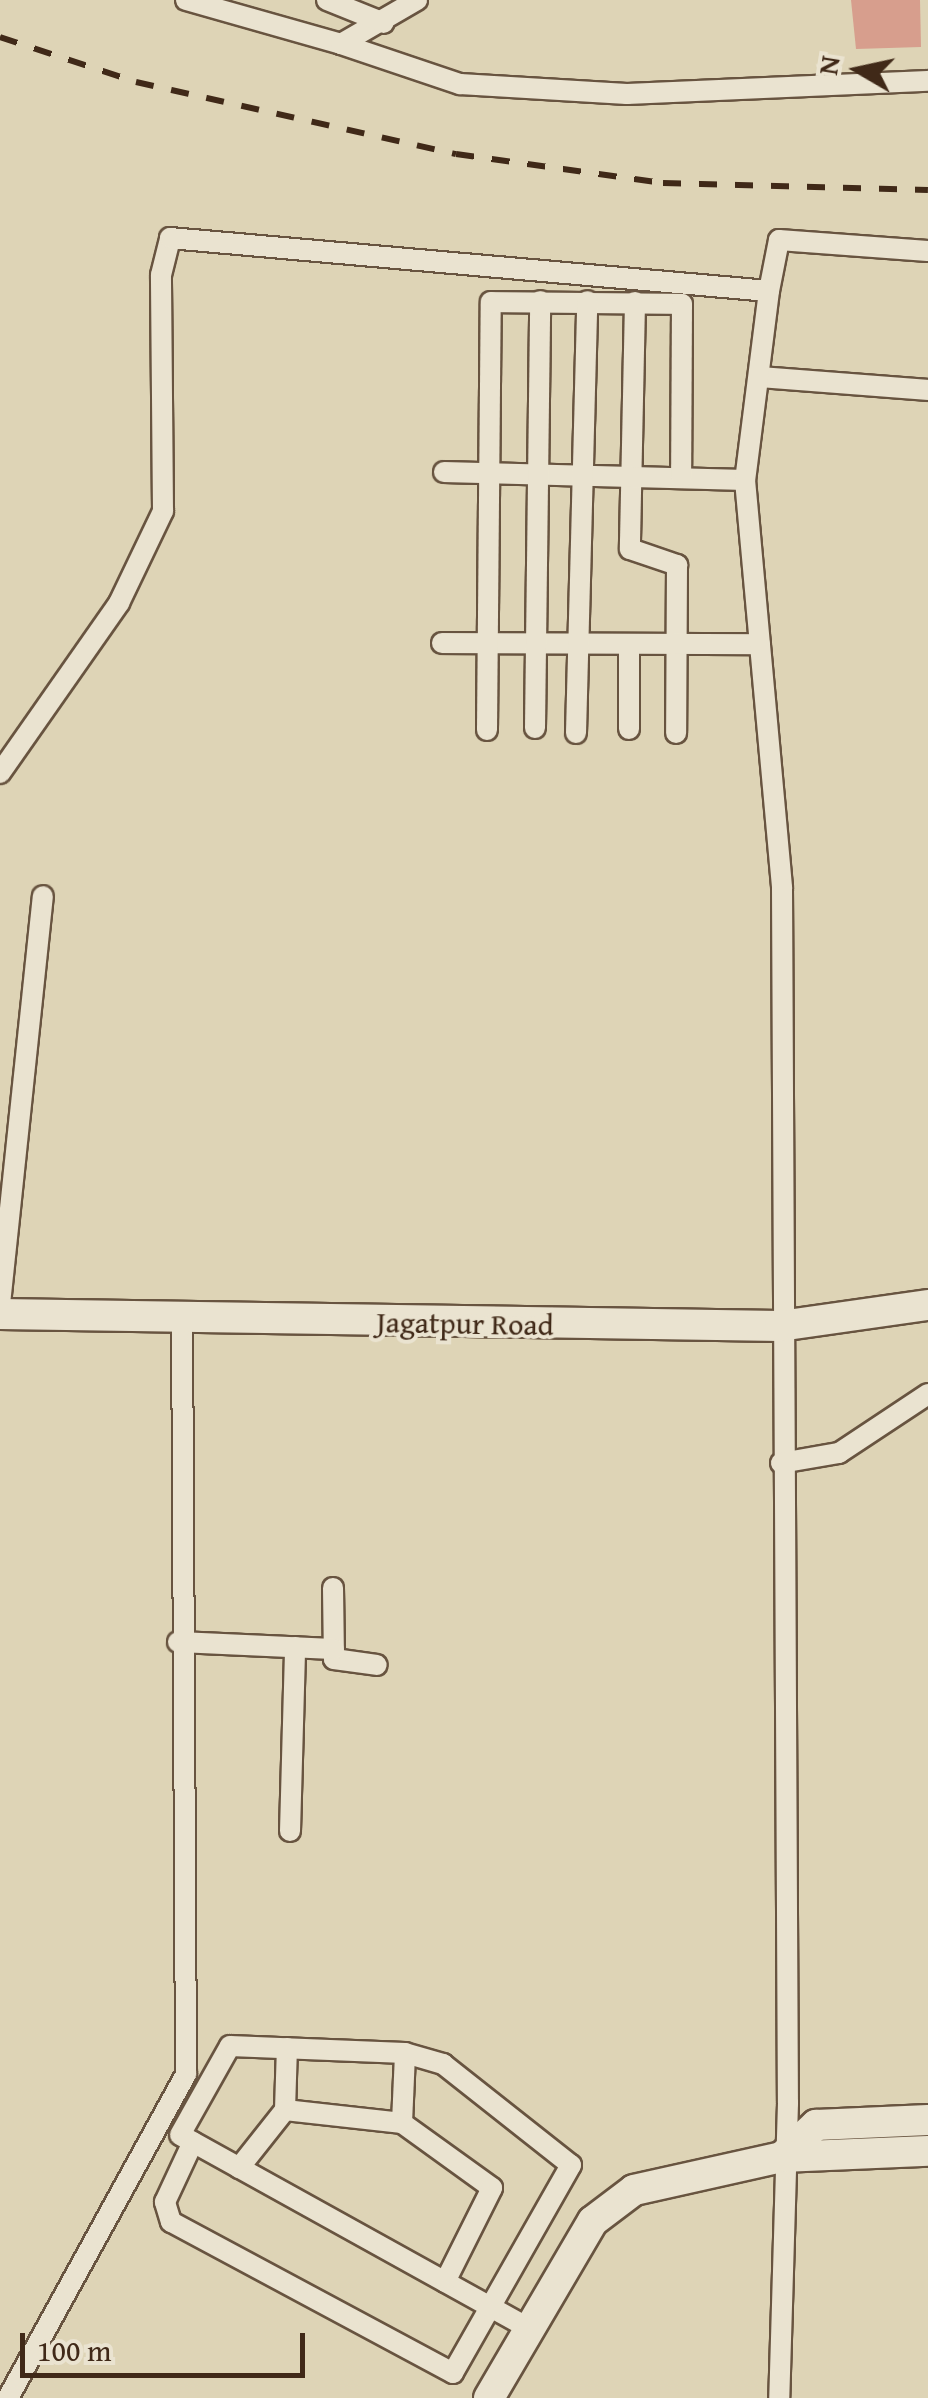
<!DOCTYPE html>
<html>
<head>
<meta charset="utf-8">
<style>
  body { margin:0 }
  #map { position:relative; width:928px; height:2398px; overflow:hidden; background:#ded4b6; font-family:"Gentium Book Plus",serif }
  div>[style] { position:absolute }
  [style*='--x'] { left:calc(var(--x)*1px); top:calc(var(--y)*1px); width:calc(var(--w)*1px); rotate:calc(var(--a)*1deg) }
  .building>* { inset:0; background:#d79e8d }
  .roads { filter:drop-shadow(2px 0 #685440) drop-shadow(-2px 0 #685440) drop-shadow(0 2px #685440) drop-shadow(0 -2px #685440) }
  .street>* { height:20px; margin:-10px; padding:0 10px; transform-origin:10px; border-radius:10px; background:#eae3d0 }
  .secondary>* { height:30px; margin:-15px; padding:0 15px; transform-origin:15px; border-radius:15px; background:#eae3d0 }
  .rail>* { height:6px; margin-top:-3px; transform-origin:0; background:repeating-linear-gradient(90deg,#402918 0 18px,transparent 0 36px) }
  span { translate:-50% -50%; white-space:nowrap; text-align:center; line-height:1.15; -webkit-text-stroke:8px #eae3d0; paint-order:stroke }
  .street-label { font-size:30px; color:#402918 }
  .north { position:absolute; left:808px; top:20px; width:100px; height:100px; -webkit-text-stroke:8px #eae3d0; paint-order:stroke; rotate:279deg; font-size:28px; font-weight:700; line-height:40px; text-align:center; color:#402918 }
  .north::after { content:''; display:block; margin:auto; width:35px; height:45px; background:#402918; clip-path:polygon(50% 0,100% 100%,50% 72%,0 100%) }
  .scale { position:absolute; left:20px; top:2333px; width:285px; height:45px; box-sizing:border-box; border:5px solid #402918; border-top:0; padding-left:12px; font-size:30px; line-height:35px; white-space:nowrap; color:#402918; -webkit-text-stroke:8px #eae3d0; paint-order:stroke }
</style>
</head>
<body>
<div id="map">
  <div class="building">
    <div style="clip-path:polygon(851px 0,920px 0,921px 47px,856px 49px)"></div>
  </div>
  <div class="roads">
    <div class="street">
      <div style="--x:186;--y:0;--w:161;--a:15.8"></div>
      <div style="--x:341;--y:44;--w:88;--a:-30.1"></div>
      <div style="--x:327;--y:0;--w:61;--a:22"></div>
      <div style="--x:341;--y:44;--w:126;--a:18.6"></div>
      <div style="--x:460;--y:84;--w:167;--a:3.4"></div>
      <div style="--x:627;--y:94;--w:301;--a:-2.5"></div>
      <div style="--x:769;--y:291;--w:52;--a:-78.9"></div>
      <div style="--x:779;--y:240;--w:149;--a:4.2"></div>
      <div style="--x:635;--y:302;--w:247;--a:91.2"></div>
      <div style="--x:630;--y:549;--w:50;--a:18.8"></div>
      <div style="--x:677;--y:565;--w:168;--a:90.3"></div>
      <div style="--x:760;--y:377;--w:169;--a:4.4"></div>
      <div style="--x:444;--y:472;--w:301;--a:1.5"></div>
      <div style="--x:442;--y:643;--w:318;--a:0.2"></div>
      <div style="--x:629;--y:644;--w:85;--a:90"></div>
      <div style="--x:535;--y:728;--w:427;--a:-89.3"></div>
      <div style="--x:487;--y:730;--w:428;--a:-89.5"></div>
      <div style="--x:491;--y:302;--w:191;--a:0.6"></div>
      <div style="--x:682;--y:304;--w:174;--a:90.3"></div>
      <div style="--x:576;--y:733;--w:432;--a:-88.5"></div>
      <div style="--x:0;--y:773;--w:208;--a:-55"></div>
      <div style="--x:119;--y:603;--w:102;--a:-64.4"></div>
      <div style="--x:163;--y:511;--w:236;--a:-90.5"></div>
      <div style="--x:161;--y:275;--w:38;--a:-76"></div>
      <div style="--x:170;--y:238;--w:601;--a:5.06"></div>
      <div style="--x:769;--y:291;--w:191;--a:97.2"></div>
      <div style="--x:745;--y:480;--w:410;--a:84.8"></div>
      <div style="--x:782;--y:888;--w:1215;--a:89.72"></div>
      <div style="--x:788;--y:2103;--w:295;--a:91.7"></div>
      <div style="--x:0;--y:1304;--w:410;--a:-84"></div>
      <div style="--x:781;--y:1463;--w:59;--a:-9.8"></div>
      <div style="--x:839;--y:1453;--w:107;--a:-33.5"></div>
      <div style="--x:333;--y:1588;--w:71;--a:89.2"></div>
      <div style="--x:334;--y:1659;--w:43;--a:7.9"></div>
      <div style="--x:178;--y:1642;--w:156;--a:2.6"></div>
      <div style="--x:290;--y:1831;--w:184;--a:-88.4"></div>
      <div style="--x:285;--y:2110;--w:62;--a:-88.2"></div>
      <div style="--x:402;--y:2123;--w:70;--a:-87.5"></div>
      <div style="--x:180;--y:2135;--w:102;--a:-60.7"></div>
      <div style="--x:230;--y:2046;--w:175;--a:2.3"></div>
      <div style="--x:405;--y:2053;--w:40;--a:16"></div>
      <div style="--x:443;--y:2064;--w:163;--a:38.3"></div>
      <div style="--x:571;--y:2165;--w:239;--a:119.6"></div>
      <div style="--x:453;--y:2373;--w:320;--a:-151.8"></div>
      <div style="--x:171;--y:2222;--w:21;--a:-107"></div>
      <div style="--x:165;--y:2202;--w:66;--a:-65"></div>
      <div style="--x:182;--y:2136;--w:396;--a:29"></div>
      <div style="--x:239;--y:2168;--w:74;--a:-51.6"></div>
      <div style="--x:285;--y:2110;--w:118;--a:6.3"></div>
      <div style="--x:402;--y:2123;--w:111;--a:35.8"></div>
      <div style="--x:492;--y:2188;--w:105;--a:116.6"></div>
      <div style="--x:8;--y:2398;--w:370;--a:-61.2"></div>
      <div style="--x:186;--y:2074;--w:754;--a:-90.3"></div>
    </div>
    <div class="secondary">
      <div style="--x:0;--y:1314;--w:780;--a:0.88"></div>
      <div style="--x:780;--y:1326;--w:149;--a:-8.1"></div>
      <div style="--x:782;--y:2157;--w:47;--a:-43.3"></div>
      <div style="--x:816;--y:2125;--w:112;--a:-2.6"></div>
      <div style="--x:489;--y:2398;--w:205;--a:-59.6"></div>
      <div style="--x:593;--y:2221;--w:51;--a:-37.1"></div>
      <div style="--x:634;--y:2190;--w:152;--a:-12.6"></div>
      <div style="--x:782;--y:2157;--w:146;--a:-2.4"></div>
    </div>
  </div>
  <div class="rail">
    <div style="--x:0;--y:37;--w:143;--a:18.3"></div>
    <div style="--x:136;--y:82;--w:328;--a:12.7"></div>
    <div style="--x:456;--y:154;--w:209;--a:8"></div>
    <div style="--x:663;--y:183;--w:265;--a:1.5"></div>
  </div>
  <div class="street-label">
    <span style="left:465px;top:1323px;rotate:1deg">Jagatpur Road</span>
  </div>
  <div class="north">N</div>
  <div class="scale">100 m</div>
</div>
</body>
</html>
